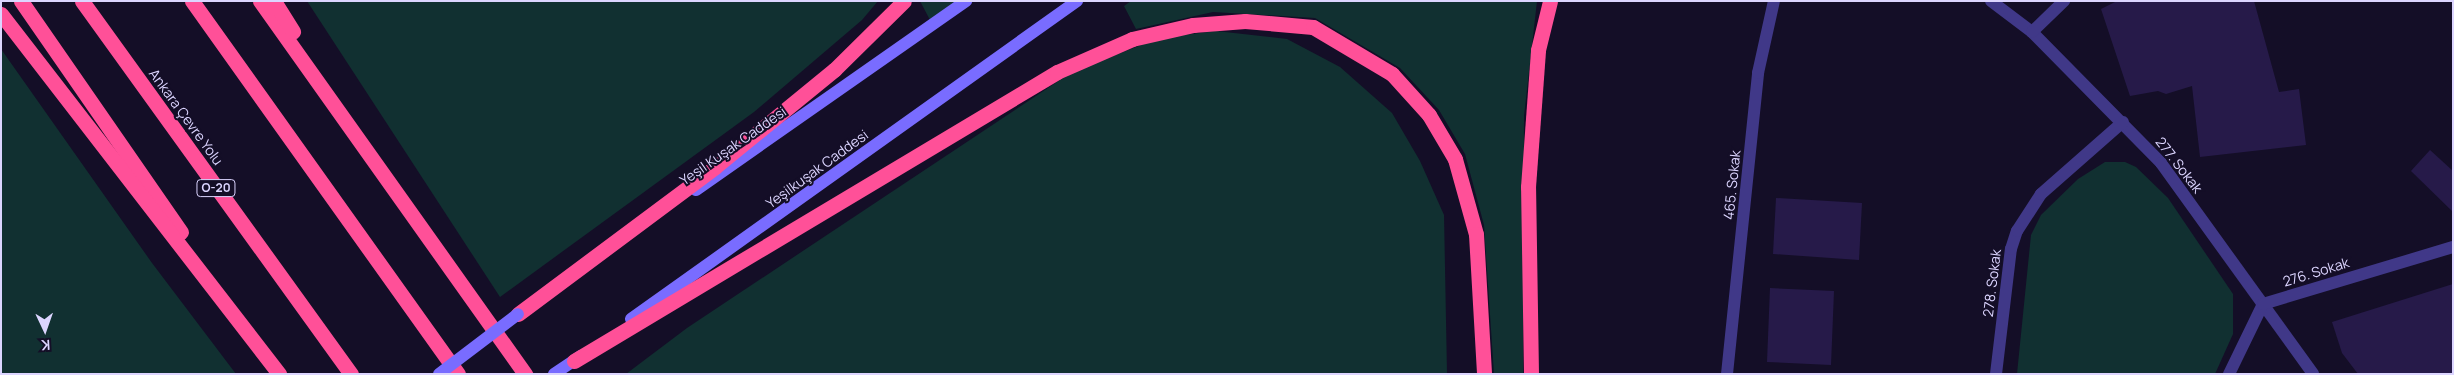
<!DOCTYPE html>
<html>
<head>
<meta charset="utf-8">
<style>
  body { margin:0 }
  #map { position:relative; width:2454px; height:375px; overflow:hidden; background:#140e27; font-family:Manrope,sans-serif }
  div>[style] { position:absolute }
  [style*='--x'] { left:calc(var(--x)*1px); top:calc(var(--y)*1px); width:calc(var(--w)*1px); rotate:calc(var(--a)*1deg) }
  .green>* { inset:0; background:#113031 }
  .building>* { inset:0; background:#261a49 }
  .street>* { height:12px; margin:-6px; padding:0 6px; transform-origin:6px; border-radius:6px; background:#403888 }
  .secondary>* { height:12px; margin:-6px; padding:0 6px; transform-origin:6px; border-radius:6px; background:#796cff }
  .highway>* { height:15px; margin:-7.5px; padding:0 7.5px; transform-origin:7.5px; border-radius:7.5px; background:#ff5098 }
  .secondary-bridge>* { height:12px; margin:-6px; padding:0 6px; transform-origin:6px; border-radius:6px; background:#796cff }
  span { translate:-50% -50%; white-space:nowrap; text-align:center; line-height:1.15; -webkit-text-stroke:4px #140e27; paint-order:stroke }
  .shield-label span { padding:1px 4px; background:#140e27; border:1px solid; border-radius:4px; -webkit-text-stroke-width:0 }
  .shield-label { font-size:12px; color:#dcd5ff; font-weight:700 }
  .street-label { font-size:14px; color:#dcd5ff }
  .frame { position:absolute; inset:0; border:2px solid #dcd5ff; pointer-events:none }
  .north { position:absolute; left:20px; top:305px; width:50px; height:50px; -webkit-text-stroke:4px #140e27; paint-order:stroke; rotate:177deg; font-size:14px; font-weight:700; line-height:20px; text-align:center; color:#dcd5ff }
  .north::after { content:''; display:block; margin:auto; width:18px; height:22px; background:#dcd5ff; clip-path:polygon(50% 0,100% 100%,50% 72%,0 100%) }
</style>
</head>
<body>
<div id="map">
  <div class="green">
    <div style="clip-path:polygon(307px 1px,878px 1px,862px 20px,754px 112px,500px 297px)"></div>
    <div style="clip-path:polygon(920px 1px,956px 1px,930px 20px)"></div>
    <div style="clip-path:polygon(1131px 1px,1537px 1px,1524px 116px,1523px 374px,1494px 374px,1484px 225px,1465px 154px,1439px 110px,1400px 68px,1315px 18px,1213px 12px,1136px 29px,1124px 6px)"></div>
    <div style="clip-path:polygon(1216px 31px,1287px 39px,1340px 67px,1392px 113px,1420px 161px,1444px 215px,1447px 374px,626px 374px,687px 328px,1072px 72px,1159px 38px)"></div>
    <div style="clip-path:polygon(1px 49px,152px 263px,236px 374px,1px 374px)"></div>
    <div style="clip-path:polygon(2105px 162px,2125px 162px,2136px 167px,2168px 198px,2233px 294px,2233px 334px,2215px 374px,2017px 374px,2031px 235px,2041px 215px,2078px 179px)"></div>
  </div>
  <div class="building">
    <div style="clip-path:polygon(2117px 1px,2254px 1px,2279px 92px,2299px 89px,2306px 145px,2200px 157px,2192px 86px,2166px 94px,2158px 91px,2130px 96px,2101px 9px)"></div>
    <div style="clip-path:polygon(2430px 150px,2453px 171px,2453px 212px,2411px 171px)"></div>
    <div style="clip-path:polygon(1776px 198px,1862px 203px,1859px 260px,1773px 254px)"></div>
    <div style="clip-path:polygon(2453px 284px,2453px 374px,2358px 374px,2342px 353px,2332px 322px)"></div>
    <div style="clip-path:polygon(1770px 288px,1834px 291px,1831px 365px,1767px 362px)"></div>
  </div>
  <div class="street">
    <div style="--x:1991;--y:1;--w:51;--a:37.1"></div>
    <div style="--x:2032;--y:32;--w:184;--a:45.4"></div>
    <div style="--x:2161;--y:163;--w:260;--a:54.2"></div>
    <div style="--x:2032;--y:32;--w:45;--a:-44.1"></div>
    <div style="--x:1727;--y:374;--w:303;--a:-84.1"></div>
    <div style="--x:1758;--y:73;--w:74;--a:-77.5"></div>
    <div style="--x:1996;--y:374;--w:126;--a:-83.2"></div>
    <div style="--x:2011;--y:249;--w:19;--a:-72"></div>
    <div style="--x:2017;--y:231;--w:44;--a:-57"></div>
    <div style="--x:2041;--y:194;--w:109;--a:-41.3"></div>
    <div style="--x:2229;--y:374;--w:78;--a:-64.1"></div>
    <div style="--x:2263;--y:304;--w:198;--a:-16.7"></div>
  </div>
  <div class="secondary">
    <div style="--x:696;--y:190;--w:330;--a:-35"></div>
    <div style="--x:631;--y:319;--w:548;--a:-35.49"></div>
    <div style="--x:554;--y:374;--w:32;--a:-34"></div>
  </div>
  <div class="highway">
    <div style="--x:21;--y:1;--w:281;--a:55.3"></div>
    <div style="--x:82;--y:1;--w:460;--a:54.2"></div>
    <div style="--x:192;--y:1;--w:458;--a:54.5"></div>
    <div style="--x:260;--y:1;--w:458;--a:54.6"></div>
    <div style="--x:274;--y:1;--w:36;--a:58"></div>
    <div style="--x:1;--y:14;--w:455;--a:52.3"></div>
    <div style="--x:518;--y:314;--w:246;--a:-36.7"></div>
    <div style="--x:715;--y:167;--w:154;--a:-39.2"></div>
    <div style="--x:834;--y:70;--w:98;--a:-44.6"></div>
    <div style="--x:574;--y:361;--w:563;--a:-30.89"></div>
    <div style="--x:1057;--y:72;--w:82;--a:-23.7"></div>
    <div style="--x:1132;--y:39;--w:63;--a:-12.9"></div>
    <div style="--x:1193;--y:25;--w:52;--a:-4.4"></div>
    <div style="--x:1245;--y:21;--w:68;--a:5"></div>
    <div style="--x:1313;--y:27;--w:92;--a:30.7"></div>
    <div style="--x:1392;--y:74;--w:55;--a:47.9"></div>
    <div style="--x:1429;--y:115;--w:51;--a:59.4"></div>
    <div style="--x:1455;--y:159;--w:78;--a:74.4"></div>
    <div style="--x:1476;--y:234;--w:140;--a:86.7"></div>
    <div style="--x:1531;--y:374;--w:187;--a:-90.9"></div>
    <div style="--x:1528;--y:187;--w:137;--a:-85.8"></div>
    <div style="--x:1538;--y:50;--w:50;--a:-76.2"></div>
  </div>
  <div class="secondary-bridge">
    <div style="--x:439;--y:374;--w:99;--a:-37.2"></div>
  </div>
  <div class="shield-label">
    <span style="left:216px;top:188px">O-20</span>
  </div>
  <div class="street-label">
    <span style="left:186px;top:117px;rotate:54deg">Ankara Çevre Yolu</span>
    <span style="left:733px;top:146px;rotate:-35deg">Yeşil Kuşak Caddesi</span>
    <span style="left:2179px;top:165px;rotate:52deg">277. Sokak</span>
    <span style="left:817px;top:169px;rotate:-36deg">Yeşilkuşak Caddesi</span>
    <span style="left:1732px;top:185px;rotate:-84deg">465. Sokak</span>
    <span style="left:2316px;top:272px;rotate:-17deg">276. Sokak</span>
    <span style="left:1992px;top:283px;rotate:-83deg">278. Sokak</span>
  </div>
  <div class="frame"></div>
  <div class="north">K</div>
</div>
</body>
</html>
